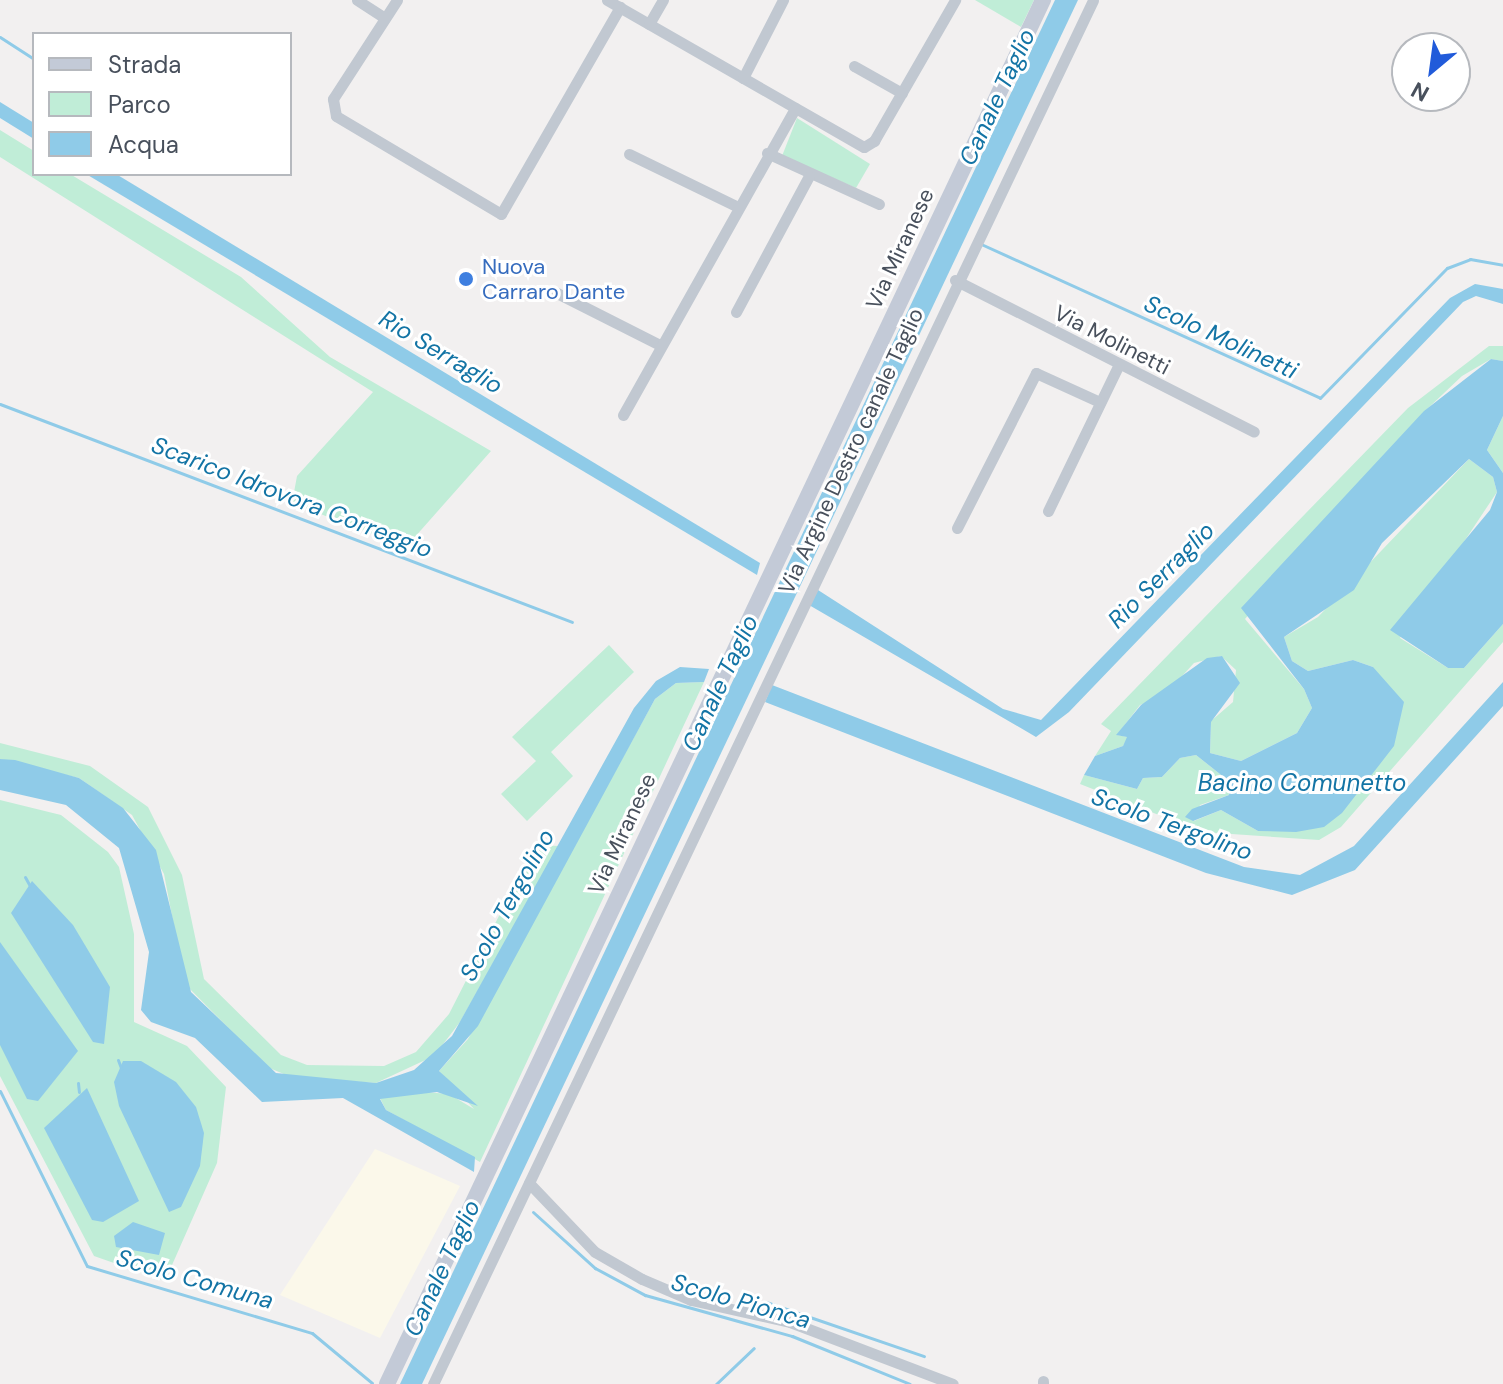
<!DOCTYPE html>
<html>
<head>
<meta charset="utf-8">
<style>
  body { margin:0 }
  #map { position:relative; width:1503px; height:1384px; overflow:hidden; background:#f2f0f0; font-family:"DM Sans",sans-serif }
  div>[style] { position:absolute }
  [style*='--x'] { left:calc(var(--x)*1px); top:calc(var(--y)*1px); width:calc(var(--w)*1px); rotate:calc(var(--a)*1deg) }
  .commercial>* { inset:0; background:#fbf8ea }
  .green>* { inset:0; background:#c0edd7 }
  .water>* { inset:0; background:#8fcbe8 }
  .stream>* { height:3px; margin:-1.5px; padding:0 1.5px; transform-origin:1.5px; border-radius:1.5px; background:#8fcbe8 }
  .minor>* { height:11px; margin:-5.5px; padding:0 5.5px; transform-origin:5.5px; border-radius:5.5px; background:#c1c8d1 }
  .secondary>* { height:16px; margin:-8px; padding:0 8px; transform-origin:8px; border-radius:8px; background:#c3cad7 }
  .dots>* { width:22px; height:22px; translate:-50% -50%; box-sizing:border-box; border:4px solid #fff; border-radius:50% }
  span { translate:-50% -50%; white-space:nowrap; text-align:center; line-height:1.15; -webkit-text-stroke:6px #fff; paint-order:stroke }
  .street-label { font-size:22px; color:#48505c }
  .shop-label { font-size:22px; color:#366cbe }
  .left { translate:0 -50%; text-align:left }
  .water-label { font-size:24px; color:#1374a5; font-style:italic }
  .legend { position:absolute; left:32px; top:32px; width:260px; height:144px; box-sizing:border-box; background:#fff; border:2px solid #b6b9be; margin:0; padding:10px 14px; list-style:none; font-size:24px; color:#48505c }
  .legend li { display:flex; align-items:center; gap:16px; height:40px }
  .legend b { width:40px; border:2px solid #b6b9be }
  .north { position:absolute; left:1391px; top:32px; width:80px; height:80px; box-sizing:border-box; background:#fff; border:2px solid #b6b9be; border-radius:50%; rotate:209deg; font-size:22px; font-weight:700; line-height:32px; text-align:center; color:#48505c }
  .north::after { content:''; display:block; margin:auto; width:28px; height:36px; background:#215bda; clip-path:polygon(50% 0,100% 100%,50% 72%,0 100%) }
</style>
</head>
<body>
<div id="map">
  <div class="commercial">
    <div style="clip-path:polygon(375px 1149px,460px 1186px,380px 1338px,280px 1295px)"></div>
  </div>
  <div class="green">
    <div style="clip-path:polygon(975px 0,1034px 0,1021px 27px)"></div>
    <div style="clip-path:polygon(797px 118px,870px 164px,856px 188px,782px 156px)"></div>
    <div style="clip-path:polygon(0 130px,34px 151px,34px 174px,70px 174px,241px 277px,330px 357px,491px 451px,406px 547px,292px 503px,297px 476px,373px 392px,0 157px)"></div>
    <div style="clip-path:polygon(1489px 346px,1503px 346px,1503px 361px,1491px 359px,1462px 376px,1424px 412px,1245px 619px,1304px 689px,1312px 708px,1297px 733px,1241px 761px,1210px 753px,1211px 721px,1233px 702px,1236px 670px,1221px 656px,1194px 663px,1165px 695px,1140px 705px,1117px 735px,1128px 737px,1123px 746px,1095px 756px,1111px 731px,1101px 724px,1408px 408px)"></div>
    <div style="clip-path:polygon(1503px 416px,1503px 473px,1487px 450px)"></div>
    <div style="clip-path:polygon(1469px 459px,1493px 477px,1497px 492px,1400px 638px,1448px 668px,1464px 668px,1503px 624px,1503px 642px,1341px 827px,1319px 840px,1202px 832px,1080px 784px,1084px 775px,1137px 789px,1143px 778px,1162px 777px,1180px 758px,1196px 755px,1230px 782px,1229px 795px,1200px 805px,1194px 821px,1221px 810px,1258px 831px,1373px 667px,1353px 660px,1308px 671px,1292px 661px,1284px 637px,1318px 617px)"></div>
    <div style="clip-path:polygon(609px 645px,634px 672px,551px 752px,573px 776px,527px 821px,501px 794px,536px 761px,512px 737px)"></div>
    <div style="clip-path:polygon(704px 682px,480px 1162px,386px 1110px,380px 1098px,412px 1091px,449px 1094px,474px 1109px,439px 1071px,468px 1039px,655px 699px,676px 683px)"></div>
    <div style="clip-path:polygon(0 743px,90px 766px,148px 807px,182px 875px,204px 979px,281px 1055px,307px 1065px,384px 1066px,416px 1052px,449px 1014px,535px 845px,559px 846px,460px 1022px,434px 1056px,376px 1083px,291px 1077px,267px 1067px,185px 984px,164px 874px,132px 815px,79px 778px,0 759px)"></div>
    <div style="clip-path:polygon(0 800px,61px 815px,108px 852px,119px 867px,134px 934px,134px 1022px,187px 1046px,226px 1087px,217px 1163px,165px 1281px,94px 1256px,0 1076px)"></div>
  </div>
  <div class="water">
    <div style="clip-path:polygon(1055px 0,1078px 0,422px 1384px,400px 1384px)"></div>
    <div style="clip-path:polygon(0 102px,34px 123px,34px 139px,0 118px)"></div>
    <div style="clip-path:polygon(86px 174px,116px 174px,760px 563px,757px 575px)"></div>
    <div style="clip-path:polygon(1475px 284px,1503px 289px,1503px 304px,1476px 296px,1463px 302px,1069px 712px,1036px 737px,809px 605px,818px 590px,1003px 709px,1041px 720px,1450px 298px)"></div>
    <div style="clip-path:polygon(1491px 359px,1503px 361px,1503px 416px,1487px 450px,1503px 473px,1503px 624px,1464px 668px,1448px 668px,1390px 630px,1490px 510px,1497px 492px,1493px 477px,1469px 459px,1382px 543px,1354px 590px,1284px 637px,1292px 661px,1308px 671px,1353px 660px,1373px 667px,1404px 702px,1394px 746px,1342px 813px,1324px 827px,1296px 832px,1258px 831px,1221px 810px,1193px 821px,1185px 817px,1192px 809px,1229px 795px,1230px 782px,1196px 755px,1180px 758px,1162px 777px,1143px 778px,1137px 789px,1084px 775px,1095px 756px,1123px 746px,1127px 737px,1116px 735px,1141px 705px,1207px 658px,1222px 656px,1240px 683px,1211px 722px,1210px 753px,1241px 761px,1297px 733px,1312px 708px,1304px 689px,1241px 608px,1424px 411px)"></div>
    <div style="clip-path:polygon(680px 667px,709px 669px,704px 682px,676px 683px,655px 699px,478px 1026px,439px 1071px,478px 1106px,437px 1092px,380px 1099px,386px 1110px,475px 1157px,474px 1172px,343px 1098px,262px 1102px,195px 1038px,151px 1022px,141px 1010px,149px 952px,119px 848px,66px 805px,0 790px,0 759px,15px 760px,79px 778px,123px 808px,156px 850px,191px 992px,276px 1073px,376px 1083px,414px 1070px,452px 1036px,634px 708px,656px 681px)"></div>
    <div style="clip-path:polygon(1503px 682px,1503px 706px,1355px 870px,1292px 895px,1206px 873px,765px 702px,772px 685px,1244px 867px,1300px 875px,1354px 846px)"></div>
    <div style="clip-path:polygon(32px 881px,73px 925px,110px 987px,104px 1044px,93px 1042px,11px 913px)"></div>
    <div style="clip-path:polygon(0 942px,78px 1051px,38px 1101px,27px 1099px,0 1045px)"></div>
    <div style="clip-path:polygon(123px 1061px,141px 1061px,176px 1082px,196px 1107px,204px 1133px,200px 1166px,181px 1207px,169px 1212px,119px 1106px,114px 1082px)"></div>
    <div style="clip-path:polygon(87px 1088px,139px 1201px,103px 1222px,92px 1220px,44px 1128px)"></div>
    <div style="clip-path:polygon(133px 1222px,165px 1233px,159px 1255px,116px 1247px,114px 1236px)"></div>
  </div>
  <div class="stream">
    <div style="--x:0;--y:37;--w:40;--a:32.9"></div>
    <div style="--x:981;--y:244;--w:372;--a:24.4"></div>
    <div style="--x:1320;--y:398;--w:182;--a:-45.7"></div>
    <div style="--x:1447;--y:268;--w:25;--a:-21"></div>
    <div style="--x:1470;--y:259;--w:34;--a:10"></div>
    <div style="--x:0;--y:404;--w:612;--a:20.86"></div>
    <div style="--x:25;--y:877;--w:10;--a:61"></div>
    <div style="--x:118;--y:1060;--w:9;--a:69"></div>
    <div style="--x:78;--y:1083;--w:9;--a:84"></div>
    <div style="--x:0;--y:1091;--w:195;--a:63.6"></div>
    <div style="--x:87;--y:1266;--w:235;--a:16.6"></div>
    <div style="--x:312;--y:1333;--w:78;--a:39.8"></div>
    <div style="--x:533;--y:1212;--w:84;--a:42.1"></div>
    <div style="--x:595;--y:1268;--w:57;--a:28.4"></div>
    <div style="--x:645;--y:1295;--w:153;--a:15.6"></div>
    <div style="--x:792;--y:1336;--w:127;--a:22.1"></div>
    <div style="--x:766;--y:1302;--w:167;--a:18.9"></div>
    <div style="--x:716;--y:1384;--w:52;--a:-43.5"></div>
  </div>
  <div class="minor">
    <div style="--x:357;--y:0;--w:33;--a:33"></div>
    <div style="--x:397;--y:0;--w:118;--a:122.9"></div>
    <div style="--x:333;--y:99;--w:17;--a:80"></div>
    <div style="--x:336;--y:116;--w:192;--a:30.7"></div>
    <div style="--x:501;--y:214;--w:239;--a:-60.1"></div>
    <div style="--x:607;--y:0;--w:296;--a:29.8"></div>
    <div style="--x:864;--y:147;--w:12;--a:-31"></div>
    <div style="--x:874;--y:141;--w:163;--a:-60.1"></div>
    <div style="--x:649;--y:24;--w:28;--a:-60"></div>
    <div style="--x:854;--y:66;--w:55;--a:29.4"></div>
    <div style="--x:743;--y:78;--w:88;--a:-62.9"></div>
    <div style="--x:767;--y:153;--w:123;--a:24.5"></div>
    <div style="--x:629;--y:154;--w:117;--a:25.9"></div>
    <div style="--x:955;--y:280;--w:335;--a:26.9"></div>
    <div style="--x:553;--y:291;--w:120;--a:26.8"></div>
    <div style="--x:736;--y:312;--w:154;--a:-61.8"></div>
    <div style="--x:623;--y:415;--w:352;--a:-60.7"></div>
    <div style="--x:1048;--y:511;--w:161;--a:-64.2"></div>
    <div style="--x:957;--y:528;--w:174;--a:-63"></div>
    <div style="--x:1036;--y:373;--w:70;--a:24.4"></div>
    <div style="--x:529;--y:1183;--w:95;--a:46.3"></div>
    <div style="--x:595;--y:1252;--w:54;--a:29.9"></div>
    <div style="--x:642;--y:1279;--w:53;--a:23.2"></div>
    <div style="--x:691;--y:1300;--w:101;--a:12.5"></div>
    <div style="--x:790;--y:1322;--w:174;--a:20.8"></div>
    <div style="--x:1043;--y:1381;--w:3;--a:90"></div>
    <div style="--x:433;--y:1384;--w:1533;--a:-64.5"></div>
  </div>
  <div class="secondary">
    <div style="--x:387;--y:1384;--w:1532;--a:-64.64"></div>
  </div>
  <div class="dots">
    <div style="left:466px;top:279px;background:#3f7fe0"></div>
  </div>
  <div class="street-label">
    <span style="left:900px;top:249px;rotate:-65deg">Via Miranese</span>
    <span style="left:1112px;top:340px;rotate:27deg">Via Molinetti</span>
    <span style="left:851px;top:451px;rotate:-65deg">Via Argine Destro canale Taglio</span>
    <span style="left:622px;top:834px;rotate:-65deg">Via Miranese</span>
  </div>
  <div class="shop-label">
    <span class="left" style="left:482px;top:279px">Nuova<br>Carraro Dante</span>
  </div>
  <div class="water-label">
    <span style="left:997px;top:97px;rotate:-65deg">Canale Taglio</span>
    <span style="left:1221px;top:337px;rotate:25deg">Scolo Molinetti</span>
    <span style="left:441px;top:352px;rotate:31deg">Rio Serraglio</span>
    <span style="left:292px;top:497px;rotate:21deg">Scarico Idrovora Correggio</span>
    <span style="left:1161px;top:575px;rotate:-45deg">Rio Serraglio</span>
    <span style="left:720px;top:683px;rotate:-65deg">Canale Taglio</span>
    <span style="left:1302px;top:783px">Bacino Comunetto</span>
    <span style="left:1172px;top:824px;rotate:20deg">Scolo Tergolino</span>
    <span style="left:507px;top:905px;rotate:-61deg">Scolo Tergolino</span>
    <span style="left:442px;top:1268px;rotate:-65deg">Canale Taglio</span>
    <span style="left:195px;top:1279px;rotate:16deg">Scolo Comuna</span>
    <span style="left:741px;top:1301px;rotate:16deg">Scolo Pionca</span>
  </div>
  <ul class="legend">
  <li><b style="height:10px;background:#c3cad7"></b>Strada</li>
  <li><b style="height:22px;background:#c0edd7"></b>Parco</li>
  <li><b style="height:22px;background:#8fcbe8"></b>Acqua</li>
  </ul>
  <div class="north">N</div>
</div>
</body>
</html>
